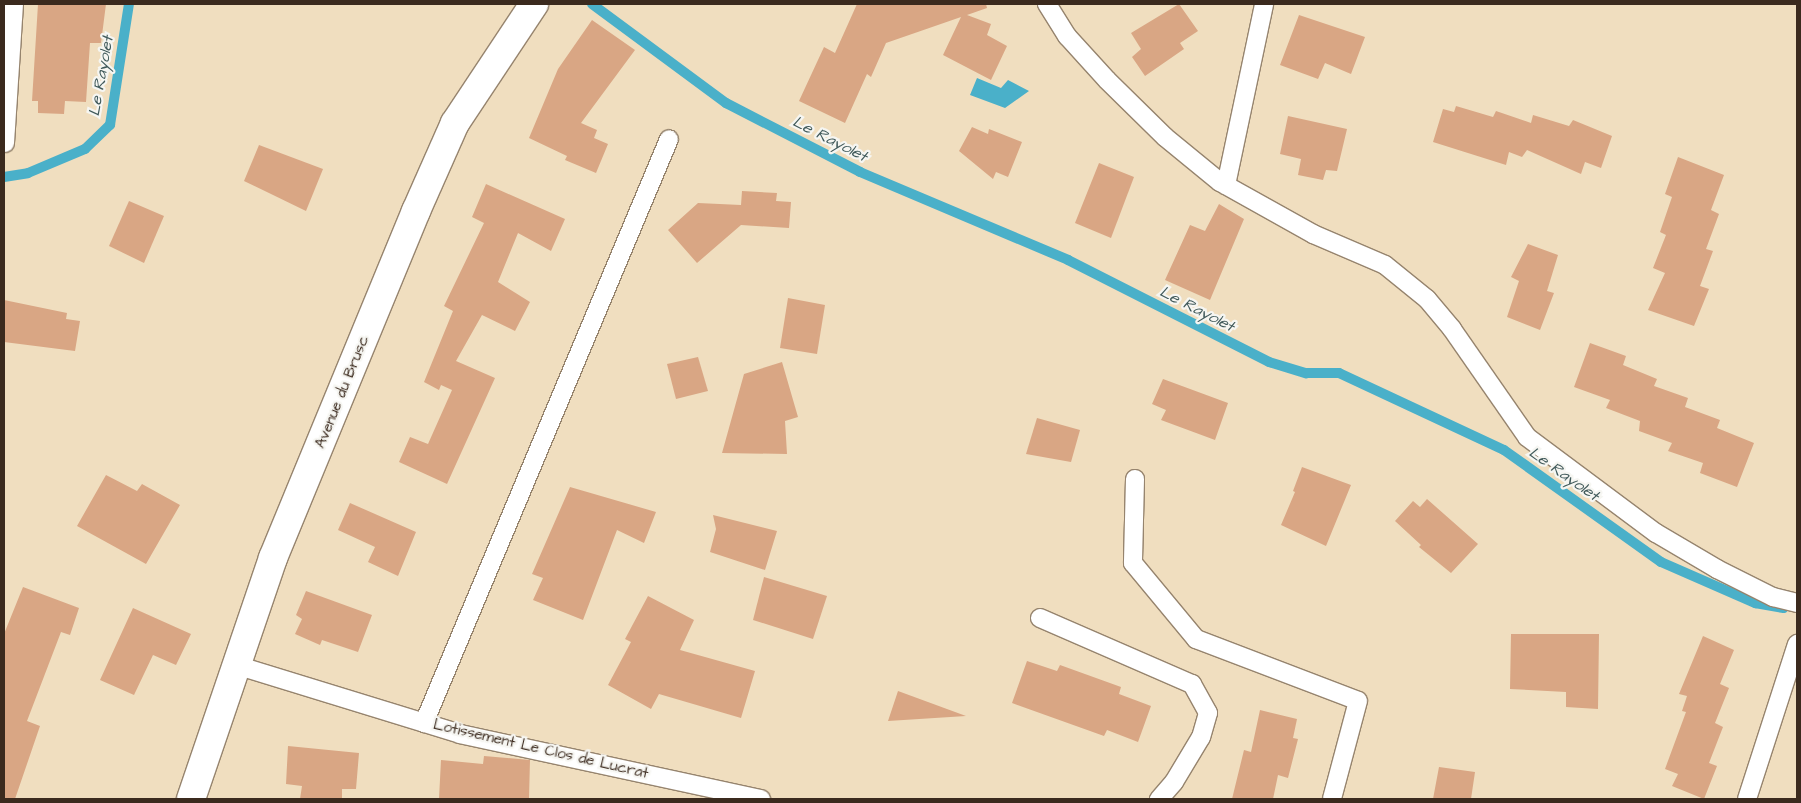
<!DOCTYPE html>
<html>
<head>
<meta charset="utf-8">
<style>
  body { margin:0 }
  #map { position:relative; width:1801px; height:803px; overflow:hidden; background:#f0debf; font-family:"Architects Daughter",sans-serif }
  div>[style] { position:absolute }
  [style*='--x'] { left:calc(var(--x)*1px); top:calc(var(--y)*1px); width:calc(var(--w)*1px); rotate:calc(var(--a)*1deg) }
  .water>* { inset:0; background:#4ab0c9 }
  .stream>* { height:10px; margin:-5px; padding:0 5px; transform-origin:5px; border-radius:5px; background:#4ab0c9 }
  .building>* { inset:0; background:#d9a684 }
  .roads { filter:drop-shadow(1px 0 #96846e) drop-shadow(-1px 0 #96846e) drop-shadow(0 1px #96846e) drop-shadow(0 -1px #96846e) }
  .lane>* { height:18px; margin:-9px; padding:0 9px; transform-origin:9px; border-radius:9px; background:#fff }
  .secondary>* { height:28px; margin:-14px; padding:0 14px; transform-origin:14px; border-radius:14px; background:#fff }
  span { translate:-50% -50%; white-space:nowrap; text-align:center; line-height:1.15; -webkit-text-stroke:4.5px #f6f6f2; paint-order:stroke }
  .street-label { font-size:15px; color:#3b2a1e }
  .water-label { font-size:16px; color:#40595a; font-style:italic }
  .frame { position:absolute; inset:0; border:5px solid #3b2a1e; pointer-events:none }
</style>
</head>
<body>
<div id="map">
  <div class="water">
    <div style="clip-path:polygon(977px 78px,1001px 88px,1008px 80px,1029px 91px,1005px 108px,970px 95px)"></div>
  </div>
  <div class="stream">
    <div style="--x:592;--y:4;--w:167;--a:36.5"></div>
    <div style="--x:726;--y:103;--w:151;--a:27.2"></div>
    <div style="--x:860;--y:172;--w:226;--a:22.9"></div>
    <div style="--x:1068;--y:260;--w:225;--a:26.9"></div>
    <div style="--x:1269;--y:362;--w:39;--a:17"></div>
    <div style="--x:1306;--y:373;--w:33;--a:0"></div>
    <div style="--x:1339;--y:373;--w:182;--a:25"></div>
    <div style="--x:1504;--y:450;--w:193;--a:35.5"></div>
    <div style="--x:1661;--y:562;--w:103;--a:23.6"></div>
    <div style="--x:1755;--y:603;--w:29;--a:10"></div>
    <div style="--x:4;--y:177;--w:24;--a:-9"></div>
    <div style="--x:28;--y:173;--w:62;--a:-22.8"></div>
    <div style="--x:85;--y:149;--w:35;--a:-44"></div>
    <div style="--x:110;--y:125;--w:122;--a:-81.1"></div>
  </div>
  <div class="building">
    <div style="clip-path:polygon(38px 4px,106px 4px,101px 43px,90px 43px,86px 102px,65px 101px,64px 114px,38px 113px,38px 101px,32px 101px)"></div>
    <div style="clip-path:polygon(857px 4px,986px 4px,987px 8px,967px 15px,991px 24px,987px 35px,1007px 46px,991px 80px,943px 55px,961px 17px,886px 43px,871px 77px,867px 74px,845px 123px,799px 101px,824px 47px,835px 53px)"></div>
    <div style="clip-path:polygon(1179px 4px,1198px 31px,1180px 43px,1184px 49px,1145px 76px,1132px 57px,1141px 49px,1131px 33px)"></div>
    <div style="clip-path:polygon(1299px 15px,1365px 37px,1351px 74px,1325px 63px,1318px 79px,1280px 65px)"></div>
    <div style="clip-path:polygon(592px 20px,635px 50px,581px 123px,597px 130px,594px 138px,608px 144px,596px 173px,565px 160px,567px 156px,529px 138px,558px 69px)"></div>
    <div style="clip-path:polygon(1456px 106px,1493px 117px,1496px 111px,1531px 123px,1533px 115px,1569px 126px,1573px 120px,1612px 136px,1601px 168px,1585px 162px,1581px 174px,1527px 150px,1522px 157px,1509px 152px,1506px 165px,1433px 142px,1443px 109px,1454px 112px)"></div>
    <div style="clip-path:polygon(1288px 116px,1347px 129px,1337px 171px,1326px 170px,1323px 180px,1298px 175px,1301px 159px,1280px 154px)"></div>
    <div style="clip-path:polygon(972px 127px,988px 134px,989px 129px,1022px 142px,1008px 177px,996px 172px,993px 179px,959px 151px)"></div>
    <div style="clip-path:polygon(259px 145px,323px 169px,306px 211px,244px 181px)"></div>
    <div style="clip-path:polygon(1678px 157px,1724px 175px,1711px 210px,1719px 214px,1706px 249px,1713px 251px,1700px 286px,1709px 289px,1694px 326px,1648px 310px,1665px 273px,1653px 268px,1666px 235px,1660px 232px,1672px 197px,1665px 194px)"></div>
    <div style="clip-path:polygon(1099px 163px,1134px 177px,1111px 238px,1075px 223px)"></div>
    <div style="clip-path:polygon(486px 184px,565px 219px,551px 251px,518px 233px,498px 282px,530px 302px,515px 331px,482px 315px,456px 361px,495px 378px,447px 484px,399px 462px,410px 437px,428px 444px,452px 390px,441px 385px,439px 390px,424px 382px,453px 311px,444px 306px,484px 223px,472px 217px)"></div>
    <div style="clip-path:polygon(742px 191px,777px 193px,776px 201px,791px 202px,789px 228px,741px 225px,697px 263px,668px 230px,698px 203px,741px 205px)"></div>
    <div style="clip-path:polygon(129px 201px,164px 216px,144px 263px,109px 246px)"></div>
    <div style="clip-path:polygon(1219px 204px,1244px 219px,1210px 300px,1165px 280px,1190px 225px,1205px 231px)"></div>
    <div style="clip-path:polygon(1528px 244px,1558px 255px,1547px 291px,1554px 293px,1540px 330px,1507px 317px,1519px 281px,1511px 277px)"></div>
    <div style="clip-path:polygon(788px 298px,825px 305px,817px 354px,780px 348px)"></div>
    <div style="clip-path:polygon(4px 300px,67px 313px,66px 319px,80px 321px,75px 351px,4px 342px)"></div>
    <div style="clip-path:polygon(1590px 343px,1626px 356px,1623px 365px,1657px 379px,1654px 386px,1688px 398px,1685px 407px,1720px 420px,1717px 428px,1754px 443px,1737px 487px,1700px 473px,1703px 463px,1668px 451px,1672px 443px,1639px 431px,1640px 421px,1606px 408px,1610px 400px,1574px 387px)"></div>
    <div style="clip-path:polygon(698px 357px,708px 391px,676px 399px,667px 364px)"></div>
    <div style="clip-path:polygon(782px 362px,798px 417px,785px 421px,787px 454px,722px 453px,744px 374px)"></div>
    <div style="clip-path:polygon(1163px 379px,1228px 403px,1215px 440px,1161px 420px,1166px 410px,1152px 404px)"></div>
    <div style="clip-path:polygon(1037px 418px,1080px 430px,1071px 462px,1026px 454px)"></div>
    <div style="clip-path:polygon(1302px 467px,1351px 485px,1326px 546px,1281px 525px,1295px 492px,1293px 491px)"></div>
    <div style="clip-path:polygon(106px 475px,137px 491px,142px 484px,180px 505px,146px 564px,77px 526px)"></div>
    <div style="clip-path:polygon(570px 487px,656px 512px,644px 543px,617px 530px,583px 620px,533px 600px,543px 578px,532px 574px)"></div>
    <div style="clip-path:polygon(1427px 499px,1478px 544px,1451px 573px,1419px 547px,1421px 545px,1395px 521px,1413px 501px,1420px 507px)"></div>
    <div style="clip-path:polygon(350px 503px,416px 532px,398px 576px,368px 562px,375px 547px,338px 530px)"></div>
    <div style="clip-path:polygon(713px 515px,777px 531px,765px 570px,710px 552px,716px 529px)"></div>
    <div style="clip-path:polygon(764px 577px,827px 596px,813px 639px,753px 620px)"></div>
    <div style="clip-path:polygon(23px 587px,79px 608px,70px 635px,61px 632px,27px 721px,40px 726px,15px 799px,4px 799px,4px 634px)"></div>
    <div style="clip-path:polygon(306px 591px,372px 615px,358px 652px,322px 640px,320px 645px,295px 634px,302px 619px,296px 615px)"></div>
    <div style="clip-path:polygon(648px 596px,694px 620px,680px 650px,755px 671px,741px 718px,659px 694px,651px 709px,608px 685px,631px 642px,625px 639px)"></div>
    <div style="clip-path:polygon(133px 608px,191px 634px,176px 665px,153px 655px,134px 695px,100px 680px)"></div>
    <div style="clip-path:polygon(1511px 634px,1599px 634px,1598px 709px,1566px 707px,1566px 692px,1510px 689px)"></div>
    <div style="clip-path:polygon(1703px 636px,1734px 650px,1720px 684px,1729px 688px,1715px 723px,1723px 727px,1709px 763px,1717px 766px,1704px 799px,1672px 786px,1678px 774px,1665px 769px,1686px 712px,1682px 711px,1687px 696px,1679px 694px)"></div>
    <div style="clip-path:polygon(1027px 661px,1057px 671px,1060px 665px,1121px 687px,1119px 694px,1151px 706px,1138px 742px,1107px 730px,1104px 736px,1012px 703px)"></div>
    <div style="clip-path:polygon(898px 691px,966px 716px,888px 721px)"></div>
    <div style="clip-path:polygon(1260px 710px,1297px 719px,1293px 738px,1298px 739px,1288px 778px,1278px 775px,1273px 799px,1232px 799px,1244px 750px,1251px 752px)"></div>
    <div style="clip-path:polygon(288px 746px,359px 753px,356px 789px,342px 789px,342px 799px,300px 799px,302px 786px,286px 784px)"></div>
    <div style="clip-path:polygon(484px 756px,530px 760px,529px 799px,439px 799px,441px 760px,483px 764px)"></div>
    <div style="clip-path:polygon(1439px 767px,1475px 772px,1471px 799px,1433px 799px)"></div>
  </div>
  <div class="roads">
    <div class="lane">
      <div style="--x:1047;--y:4;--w:38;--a:58"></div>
      <div style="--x:1067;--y:36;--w:59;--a:47.7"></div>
      <div style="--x:1107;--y:80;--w:81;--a:44.5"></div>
      <div style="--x:1165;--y:137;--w:71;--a:39.3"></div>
      <div style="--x:1220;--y:182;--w:107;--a:29.2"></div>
      <div style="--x:1313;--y:234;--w:78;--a:23.3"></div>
      <div style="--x:1385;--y:265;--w:54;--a:39"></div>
      <div style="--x:1427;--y:299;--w:39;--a:50"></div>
      <div style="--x:1452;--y:329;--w:131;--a:55.2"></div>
      <div style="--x:1527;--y:437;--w:161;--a:36.7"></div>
      <div style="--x:1656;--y:533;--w:71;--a:30.5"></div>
      <div style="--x:1717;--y:569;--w:63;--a:26.6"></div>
      <div style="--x:1773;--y:597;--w:25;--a:14"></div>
      <div style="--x:5;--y:143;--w:139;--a:-86.3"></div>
      <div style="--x:1226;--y:185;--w:185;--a:-78.1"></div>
      <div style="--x:1135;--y:479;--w:84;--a:91.4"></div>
      <div style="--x:1133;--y:563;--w:99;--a:50.3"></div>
      <div style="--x:1196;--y:639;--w:173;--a:20.9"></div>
      <div style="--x:1358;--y:701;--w:101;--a:104.9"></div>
      <div style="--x:1040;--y:618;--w:166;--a:23.5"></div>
      <div style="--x:1192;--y:684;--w:33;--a:61"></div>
      <div style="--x:1208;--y:713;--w:25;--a:106"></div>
      <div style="--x:1201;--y:737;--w:52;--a:121"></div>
      <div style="--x:1174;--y:782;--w:23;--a:131"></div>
      <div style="--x:236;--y:665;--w:234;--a:17.1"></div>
      <div style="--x:460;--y:734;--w:308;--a:12.2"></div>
      <div style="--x:424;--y:723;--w:633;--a:-67.24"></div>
      <div style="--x:1747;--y:799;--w:163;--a:-72.1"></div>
    </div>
    <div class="secondary">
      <div style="--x:191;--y:799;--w:255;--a:-71.2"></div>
      <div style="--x:273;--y:558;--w:375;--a:-67.6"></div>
      <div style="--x:416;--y:211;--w:96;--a:-66.1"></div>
      <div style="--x:455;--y:123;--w:143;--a:-56.4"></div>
    </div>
  </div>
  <div class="street-label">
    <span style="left:342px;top:392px;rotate:-68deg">Avenue du Brusc</span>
    <span style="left:541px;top:749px;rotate:13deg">Lotissement Le Clos de Lucrat</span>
  </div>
  <div class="water-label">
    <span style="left:101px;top:76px;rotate:-80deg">Le Rayolet</span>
    <span style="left:830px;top:139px;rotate:27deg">Le Rayolet</span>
    <span style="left:1197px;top:309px;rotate:27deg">Le Rayolet</span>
    <span style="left:1564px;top:474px;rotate:35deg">Le Rayolet</span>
  </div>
  <div class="frame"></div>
</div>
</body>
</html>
